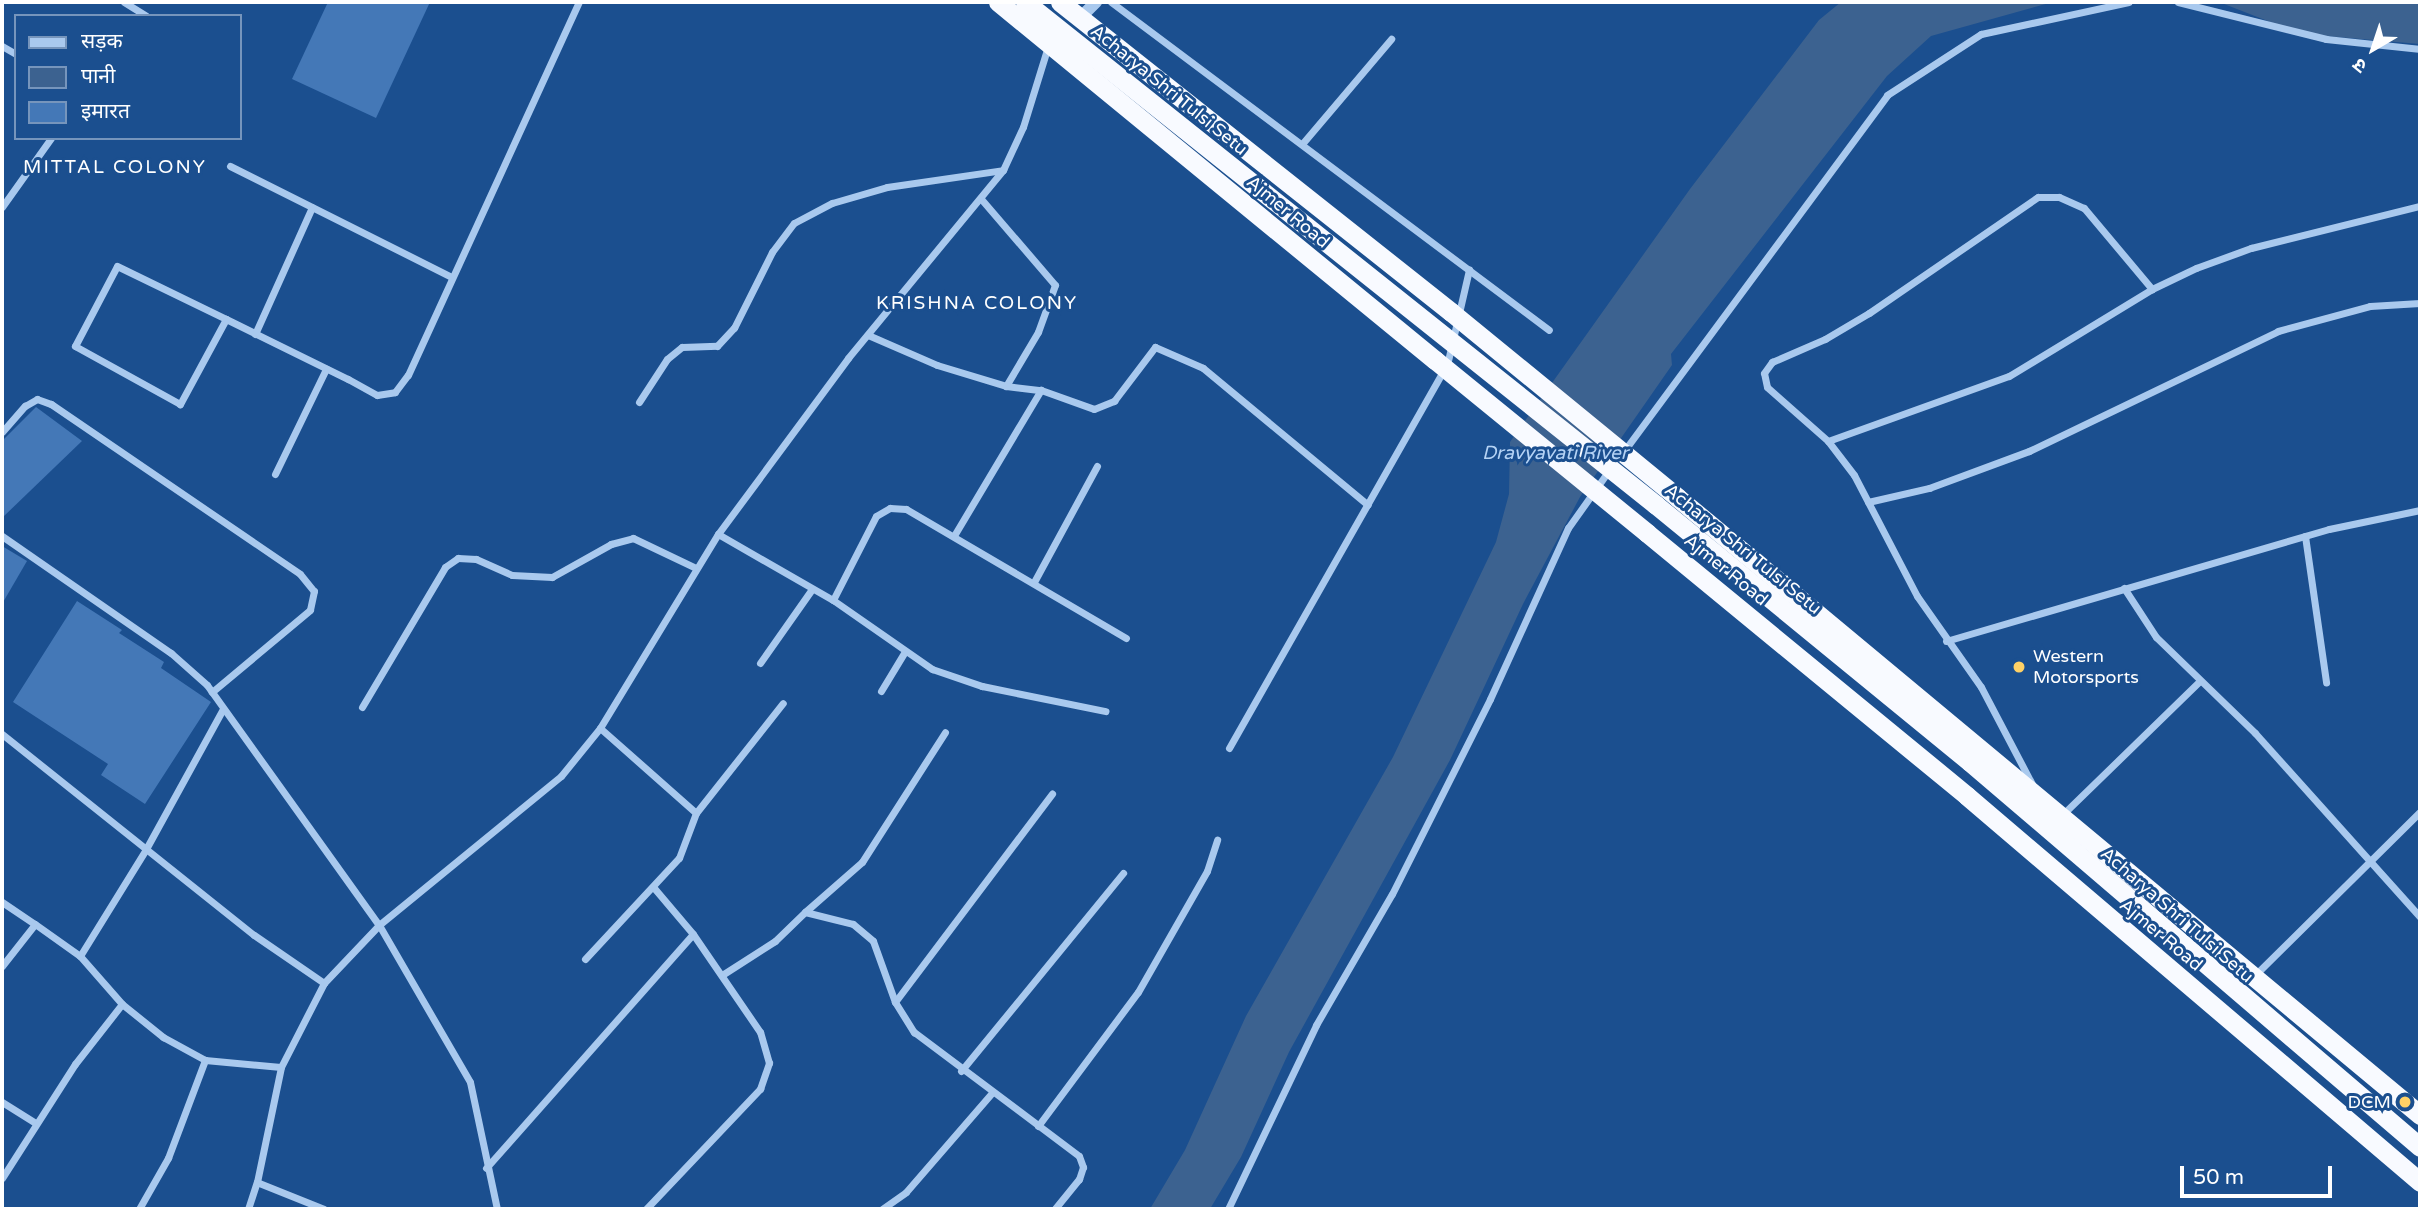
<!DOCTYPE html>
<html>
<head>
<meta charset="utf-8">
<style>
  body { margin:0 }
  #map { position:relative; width:2422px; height:1211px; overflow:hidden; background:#1b4f8f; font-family:"Varela Round","Noto Sans Devanagari",sans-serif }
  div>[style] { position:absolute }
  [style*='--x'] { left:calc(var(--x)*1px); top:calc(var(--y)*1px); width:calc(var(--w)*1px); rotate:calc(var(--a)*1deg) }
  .water>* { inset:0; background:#3c6290 }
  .building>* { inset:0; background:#4478b7 }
  .minor>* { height:7px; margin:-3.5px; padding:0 3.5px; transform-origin:3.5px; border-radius:3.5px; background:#a9c9ee }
  .tertiary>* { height:12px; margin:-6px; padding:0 6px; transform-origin:6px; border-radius:6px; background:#a9c9ee }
  .trunk>* { height:19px; margin:-9.5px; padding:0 9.5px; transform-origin:9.5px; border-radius:9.5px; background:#f8faff }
  .trunk-bridge>* { height:19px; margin:-9.5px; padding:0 9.5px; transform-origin:9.5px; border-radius:9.5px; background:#f8faff }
  .dots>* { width:19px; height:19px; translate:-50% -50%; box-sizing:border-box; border:4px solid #1b4f8f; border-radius:50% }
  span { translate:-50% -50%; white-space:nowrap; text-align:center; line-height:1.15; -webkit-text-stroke:6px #1b4f8f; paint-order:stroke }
  .street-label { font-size:18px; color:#fff }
  .poi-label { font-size:18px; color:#fff }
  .left { translate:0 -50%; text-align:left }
  .right { translate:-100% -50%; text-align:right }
  .neighbourhood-label { font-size:19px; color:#fff; letter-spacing:2px }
  .water-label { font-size:19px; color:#b5d3f5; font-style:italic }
  .frame { position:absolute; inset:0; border:4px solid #fff; pointer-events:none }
  .legend { position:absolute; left:14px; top:14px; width:228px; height:126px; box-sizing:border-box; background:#1b4f8f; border:2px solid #7695bc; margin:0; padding:9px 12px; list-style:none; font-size:21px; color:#fff }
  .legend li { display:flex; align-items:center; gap:14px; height:35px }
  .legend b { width:35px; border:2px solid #7695bc }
  .north { position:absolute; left:2338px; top:14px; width:70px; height:70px; -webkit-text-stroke:5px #1b4f8f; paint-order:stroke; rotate:219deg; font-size:19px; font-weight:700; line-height:28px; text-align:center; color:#fff }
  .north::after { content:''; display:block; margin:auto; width:24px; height:32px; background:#fff; clip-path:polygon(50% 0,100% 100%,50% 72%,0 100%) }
  .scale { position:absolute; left:2180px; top:1166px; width:152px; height:32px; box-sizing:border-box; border:4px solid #fff; border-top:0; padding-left:9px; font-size:21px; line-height:24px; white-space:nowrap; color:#fff; -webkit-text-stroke:5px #1b4f8f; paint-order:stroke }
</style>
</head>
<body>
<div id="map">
  <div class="water">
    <div style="clip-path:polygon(1841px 2px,2053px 2px,1931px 36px,1887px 76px,1671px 354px,1672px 365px,1580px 497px,1523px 604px,1450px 760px,1289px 1052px,1241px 1157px,1210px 1209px,1150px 1209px,1185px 1150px,1246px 1016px,1393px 757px,1496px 542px,1509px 494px,1510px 442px,1690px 189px,1819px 20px)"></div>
    <div style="clip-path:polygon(2219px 2px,2420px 2px,2420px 44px,2301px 34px)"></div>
  </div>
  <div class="building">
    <div style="clip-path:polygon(328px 2px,430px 2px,376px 118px,292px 79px)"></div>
    <div style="clip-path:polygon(36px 407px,82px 441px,2px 518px,2px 441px)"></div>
    <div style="clip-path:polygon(2px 546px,27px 561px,2px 604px)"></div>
    <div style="clip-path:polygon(77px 601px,122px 630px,119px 633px,164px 662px,161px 668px,211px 702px,145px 804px,101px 775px,108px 764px,13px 702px)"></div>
  </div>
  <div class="minor">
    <div style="--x:124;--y:2;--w:26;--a:32"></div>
    <div style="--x:1111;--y:2;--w:547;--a:36.83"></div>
    <div style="--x:2178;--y:2;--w:153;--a:14"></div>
    <div style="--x:2326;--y:39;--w:95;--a:6.1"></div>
    <div style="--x:2;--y:46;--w:16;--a:30"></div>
    <div style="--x:1302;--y:144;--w:138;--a:-49.7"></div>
    <div style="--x:230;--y:166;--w:248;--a:26.6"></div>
    <div style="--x:982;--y:200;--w:112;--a:49.3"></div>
    <div style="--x:1055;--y:285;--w:50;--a:109.9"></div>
    <div style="--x:1038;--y:332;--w:63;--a:120.7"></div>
    <div style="--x:2;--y:207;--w:85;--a:-54.6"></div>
    <div style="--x:226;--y:319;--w:97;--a:118.4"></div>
    <div style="--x:180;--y:404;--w:120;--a:-151.1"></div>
    <div style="--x:75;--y:346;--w:90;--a:-62.3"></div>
    <div style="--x:117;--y:266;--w:121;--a:25.9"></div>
    <div style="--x:226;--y:319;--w:136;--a:26.2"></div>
    <div style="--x:348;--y:379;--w:33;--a:29"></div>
    <div style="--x:377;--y:395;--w:18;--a:-9"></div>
    <div style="--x:395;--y:392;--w:21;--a:-53"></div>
    <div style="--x:408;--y:375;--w:410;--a:-65.4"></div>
    <div style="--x:255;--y:334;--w:139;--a:-65.8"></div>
    <div style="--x:868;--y:335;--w:75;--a:23.5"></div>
    <div style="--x:937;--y:365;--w:72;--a:16.9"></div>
    <div style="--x:1006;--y:386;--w:35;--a:7"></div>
    <div style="--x:1041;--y:390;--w:56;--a:19.7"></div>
    <div style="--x:1094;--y:409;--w:22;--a:-22"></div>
    <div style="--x:1114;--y:401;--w:68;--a:-52.8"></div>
    <div style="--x:1155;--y:347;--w:52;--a:23.6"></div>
    <div style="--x:1203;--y:368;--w:214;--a:39.7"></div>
    <div style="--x:639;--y:402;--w:51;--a:-56.9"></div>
    <div style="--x:667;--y:359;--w:19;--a:-39"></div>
    <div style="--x:682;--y:347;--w:35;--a:-2"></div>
    <div style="--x:717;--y:346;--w:25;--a:-47"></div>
    <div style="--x:734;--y:328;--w:85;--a:-63.4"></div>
    <div style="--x:772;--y:252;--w:36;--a:-53"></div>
    <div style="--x:794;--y:223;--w:43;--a:-27.8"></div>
    <div style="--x:832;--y:203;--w:57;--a:-16.2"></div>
    <div style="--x:887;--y:187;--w:117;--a:-8.3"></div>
    <div style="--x:2;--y:432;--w:35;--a:-49"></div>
    <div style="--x:25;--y:406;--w:14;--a:-30"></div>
    <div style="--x:37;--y:399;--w:15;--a:20"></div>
    <div style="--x:51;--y:404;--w:301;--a:34.3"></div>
    <div style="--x:300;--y:574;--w:22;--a:51"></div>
    <div style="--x:314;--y:591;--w:19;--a:102"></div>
    <div style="--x:310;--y:610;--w:128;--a:140.1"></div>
    <div style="--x:1828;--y:441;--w:192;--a:-19.8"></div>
    <div style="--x:2009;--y:376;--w:167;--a:-31.3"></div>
    <div style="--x:2152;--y:289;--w:49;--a:-25.5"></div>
    <div style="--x:2196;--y:268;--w:59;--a:-20"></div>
    <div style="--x:2251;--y:248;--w:174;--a:-14"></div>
    <div style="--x:1624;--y:451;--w:443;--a:-53.5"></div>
    <div style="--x:1887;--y:95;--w:112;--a:-33"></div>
    <div style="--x:1981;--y:34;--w:151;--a:-12.2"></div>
    <div style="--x:275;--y:474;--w:117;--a:-64.1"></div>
    <div style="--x:1868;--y:502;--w:63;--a:-12.9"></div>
    <div style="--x:1929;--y:488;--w:107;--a:-20.3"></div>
    <div style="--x:2029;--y:451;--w:276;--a:-25.7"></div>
    <div style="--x:2278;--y:331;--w:95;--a:-15.2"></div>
    <div style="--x:2370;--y:306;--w:50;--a:-3.4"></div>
    <div style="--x:718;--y:534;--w:133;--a:29.9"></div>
    <div style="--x:833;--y:600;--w:121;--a:34.9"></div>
    <div style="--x:932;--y:669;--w:53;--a:18.8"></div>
    <div style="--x:982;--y:686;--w:126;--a:11.5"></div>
    <div style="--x:955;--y:534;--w:168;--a:-59.2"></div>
    <div style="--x:2;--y:536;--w:206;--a:34.7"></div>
    <div style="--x:171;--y:653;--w:48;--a:41.6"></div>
    <div style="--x:207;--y:685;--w:295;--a:54.4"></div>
    <div style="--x:379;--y:925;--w:181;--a:59.9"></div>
    <div style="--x:470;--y:1082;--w:130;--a:78"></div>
    <div style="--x:2305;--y:536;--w:148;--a:81.8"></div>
    <div style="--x:1034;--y:582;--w:132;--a:-61.5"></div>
    <div style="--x:2124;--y:588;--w:59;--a:56.9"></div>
    <div style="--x:2156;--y:637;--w:138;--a:44.1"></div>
    <div style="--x:2255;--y:733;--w:247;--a:48.1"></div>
    <div style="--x:833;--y:600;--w:94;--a:-62.9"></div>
    <div style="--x:876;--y:516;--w:16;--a:-30"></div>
    <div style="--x:890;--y:508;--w:16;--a:4"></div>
    <div style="--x:906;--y:509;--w:255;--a:30.4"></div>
    <div style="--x:1946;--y:641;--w:399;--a:-16.3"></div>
    <div style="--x:2329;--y:529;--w:93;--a:-11.8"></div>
    <div style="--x:760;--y:663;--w:90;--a:-54.9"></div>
    <div style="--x:881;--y:691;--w:44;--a:-58.8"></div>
    <div style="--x:362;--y:707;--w:163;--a:-59.3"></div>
    <div style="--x:445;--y:567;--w:16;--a:-35"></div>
    <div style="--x:458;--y:558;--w:18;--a:3"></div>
    <div style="--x:476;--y:559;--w:39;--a:24"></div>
    <div style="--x:512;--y:575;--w:40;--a:2.9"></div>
    <div style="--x:552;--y:577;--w:68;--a:-29.2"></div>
    <div style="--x:611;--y:544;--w:23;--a:-15"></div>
    <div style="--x:633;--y:538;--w:70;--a:25.5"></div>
    <div style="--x:600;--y:728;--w:128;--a:41.5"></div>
    <div style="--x:2;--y:734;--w:322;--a:38.6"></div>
    <div style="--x:254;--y:935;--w:85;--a:34.4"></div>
    <div style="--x:1229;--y:748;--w:441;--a:-60.4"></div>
    <div style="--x:1447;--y:365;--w:98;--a:-77"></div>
    <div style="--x:2033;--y:786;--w:112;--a:-117.7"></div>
    <div style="--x:1981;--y:687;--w:111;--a:-125.1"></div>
    <div style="--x:1917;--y:596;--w:136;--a:-117.5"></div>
    <div style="--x:1854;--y:475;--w:43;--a:-127.4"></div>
    <div style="--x:1828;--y:441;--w:81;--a:-138.5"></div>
    <div style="--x:1767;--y:387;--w:14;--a:-102"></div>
    <div style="--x:1764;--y:373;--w:14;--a:-54"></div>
    <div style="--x:1772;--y:362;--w:58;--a:-23.5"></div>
    <div style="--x:1825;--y:339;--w:51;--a:-30.6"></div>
    <div style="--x:1869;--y:313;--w:205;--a:-34.5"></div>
    <div style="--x:2038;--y:197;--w:21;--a:0"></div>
    <div style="--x:2059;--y:197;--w:27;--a:24"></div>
    <div style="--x:2084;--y:208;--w:106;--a:50"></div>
    <div style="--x:2062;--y:815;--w:191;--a:-44.2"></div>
    <div style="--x:2;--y:902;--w:40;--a:34"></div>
    <div style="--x:805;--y:912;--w:76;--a:-41.3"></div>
    <div style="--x:862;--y:862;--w:154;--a:-57.4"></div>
    <div style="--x:80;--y:956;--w:126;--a:-58.3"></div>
    <div style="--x:146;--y:849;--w:160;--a:-61.2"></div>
    <div style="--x:585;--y:959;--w:138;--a:-47.1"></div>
    <div style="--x:679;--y:858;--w:48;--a:-69.3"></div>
    <div style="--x:696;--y:813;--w:140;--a:-51.7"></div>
    <div style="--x:2;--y:966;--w:53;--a:-51.8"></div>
    <div style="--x:35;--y:924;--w:55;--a:35.4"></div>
    <div style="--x:80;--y:956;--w:64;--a:48.8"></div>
    <div style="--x:122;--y:1004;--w:53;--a:38.8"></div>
    <div style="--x:163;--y:1037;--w:48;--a:28.7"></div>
    <div style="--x:205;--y:1060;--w:76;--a:5.3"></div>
    <div style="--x:722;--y:975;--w:63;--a:-32.7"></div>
    <div style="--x:775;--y:941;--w:42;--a:-44"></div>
    <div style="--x:805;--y:912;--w:49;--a:14"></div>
    <div style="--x:853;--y:924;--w:26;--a:40"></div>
    <div style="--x:873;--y:941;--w:65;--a:70.2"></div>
    <div style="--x:895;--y:1002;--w:36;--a:58"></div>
    <div style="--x:914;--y:1032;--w:206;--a:36.9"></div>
    <div style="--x:1079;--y:1156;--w:12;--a:70"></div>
    <div style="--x:1083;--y:1167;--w:13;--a:108"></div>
    <div style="--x:1079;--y:1179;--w:38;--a:129"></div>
    <div style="--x:2254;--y:976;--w:233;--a:-44.7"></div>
    <div style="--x:895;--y:1002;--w:261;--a:-53"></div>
    <div style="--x:961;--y:1071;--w:256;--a:-50.7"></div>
    <div style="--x:2;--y:1102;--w:40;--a:32"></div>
    <div style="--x:1038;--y:1126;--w:167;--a:-53.3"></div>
    <div style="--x:1138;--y:992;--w:139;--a:-60.3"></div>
    <div style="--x:1207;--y:871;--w:33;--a:-72"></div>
    <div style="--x:486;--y:1168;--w:312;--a:-48.5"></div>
    <div style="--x:2;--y:1178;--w:135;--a:-57.4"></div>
    <div style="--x:75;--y:1064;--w:76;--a:-51.9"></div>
    <div style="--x:139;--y:1209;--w:59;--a:-60.4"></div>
    <div style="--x:168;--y:1158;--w:105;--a:-69.3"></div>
    <div style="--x:248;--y:1209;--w:28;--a:-72"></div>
    <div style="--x:324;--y:1209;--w:72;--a:-158.1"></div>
    <div style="--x:257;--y:1182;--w:117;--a:-78.2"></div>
    <div style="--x:281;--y:1067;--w:94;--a:-62.9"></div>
    <div style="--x:324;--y:983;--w:80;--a:-46.5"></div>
    <div style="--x:379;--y:925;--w:235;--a:-39.3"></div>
    <div style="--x:561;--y:776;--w:62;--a:-50.9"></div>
    <div style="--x:600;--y:728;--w:227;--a:-58.7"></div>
    <div style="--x:718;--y:534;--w:219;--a:-53.5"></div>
    <div style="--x:848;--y:358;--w:244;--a:-50.5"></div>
    <div style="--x:1003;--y:170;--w:47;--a:-65.1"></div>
    <div style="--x:1023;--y:127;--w:85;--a:-72.8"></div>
    <div style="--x:646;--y:1209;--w:166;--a:-46.5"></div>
    <div style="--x:760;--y:1089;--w:28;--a:-71"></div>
    <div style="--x:769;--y:1063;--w:32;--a:-106"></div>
    <div style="--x:760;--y:1032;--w:119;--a:-124.4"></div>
    <div style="--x:693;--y:934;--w:59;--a:-130.2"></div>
    <div style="--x:882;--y:1209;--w:29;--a:-35"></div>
    <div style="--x:906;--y:1192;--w:130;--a:-49.1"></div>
    <div style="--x:1228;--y:1209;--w:204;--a:-64.4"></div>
    <div style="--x:1316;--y:1025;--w:151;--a:-59.9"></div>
    <div style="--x:1392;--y:894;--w:218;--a:-63.3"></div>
    <div style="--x:1490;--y:699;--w:188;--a:-65.5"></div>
    <div style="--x:1568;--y:528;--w:72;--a:-54.6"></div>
  </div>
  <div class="tertiary">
    <div style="--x:1080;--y:18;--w:23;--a:-45"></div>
  </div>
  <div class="trunk">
    <div style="--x:998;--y:2;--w:565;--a:39.33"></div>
    <div style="--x:1060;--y:2;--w:499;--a:38.4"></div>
    <div style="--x:1678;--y:498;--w:965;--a:39.74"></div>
    <div style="--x:1656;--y:505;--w:406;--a:39.3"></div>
    <div style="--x:1970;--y:762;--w:592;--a:40.55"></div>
    <div style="--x:1647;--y:533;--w:414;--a:39.4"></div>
    <div style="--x:1967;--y:796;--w:595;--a:40.43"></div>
  </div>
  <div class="trunk-bridge">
    <div style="--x:1025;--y:2;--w:807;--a:38.56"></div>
    <div style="--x:1451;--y:312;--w:293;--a:39.3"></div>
    <div style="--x:1435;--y:360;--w:274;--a:39.2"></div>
  </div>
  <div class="dots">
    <div style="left:2019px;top:667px;background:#ffd166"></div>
    <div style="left:2405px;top:1102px;background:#ffd166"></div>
  </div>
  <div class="street-label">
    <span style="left:1169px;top:90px;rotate:39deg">Acharya Shri Tulsi Setu</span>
    <span style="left:1288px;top:212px;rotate:40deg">Ajmer Road</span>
    <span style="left:1743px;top:549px;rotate:39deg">Acharya Shri Tulsi Setu</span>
    <span style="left:1726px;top:570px;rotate:39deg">Ajmer Road</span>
    <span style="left:2177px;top:915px;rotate:41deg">Acharya Shri Tulsi Setu</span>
    <span style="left:2161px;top:935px;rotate:40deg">Ajmer Road</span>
  </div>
  <div class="poi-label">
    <span class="left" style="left:2033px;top:667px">Western<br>Motorsports</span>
    <span class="right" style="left:2391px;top:1102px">DCM</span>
  </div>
  <div class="neighbourhood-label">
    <span style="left:115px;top:168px">MITTAL COLONY</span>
    <span style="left:977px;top:304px">KRISHNA COLONY</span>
  </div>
  <div class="water-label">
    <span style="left:1555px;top:454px">Dravyavati River</span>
  </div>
  <div class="frame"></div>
  <ul class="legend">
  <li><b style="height:9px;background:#a9c9ee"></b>सड़क</li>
  <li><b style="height:19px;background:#3c6290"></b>पानी</li>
  <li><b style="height:19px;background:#4478b7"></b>इमारत</li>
  </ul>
  <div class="north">उ</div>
  <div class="scale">50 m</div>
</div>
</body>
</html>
